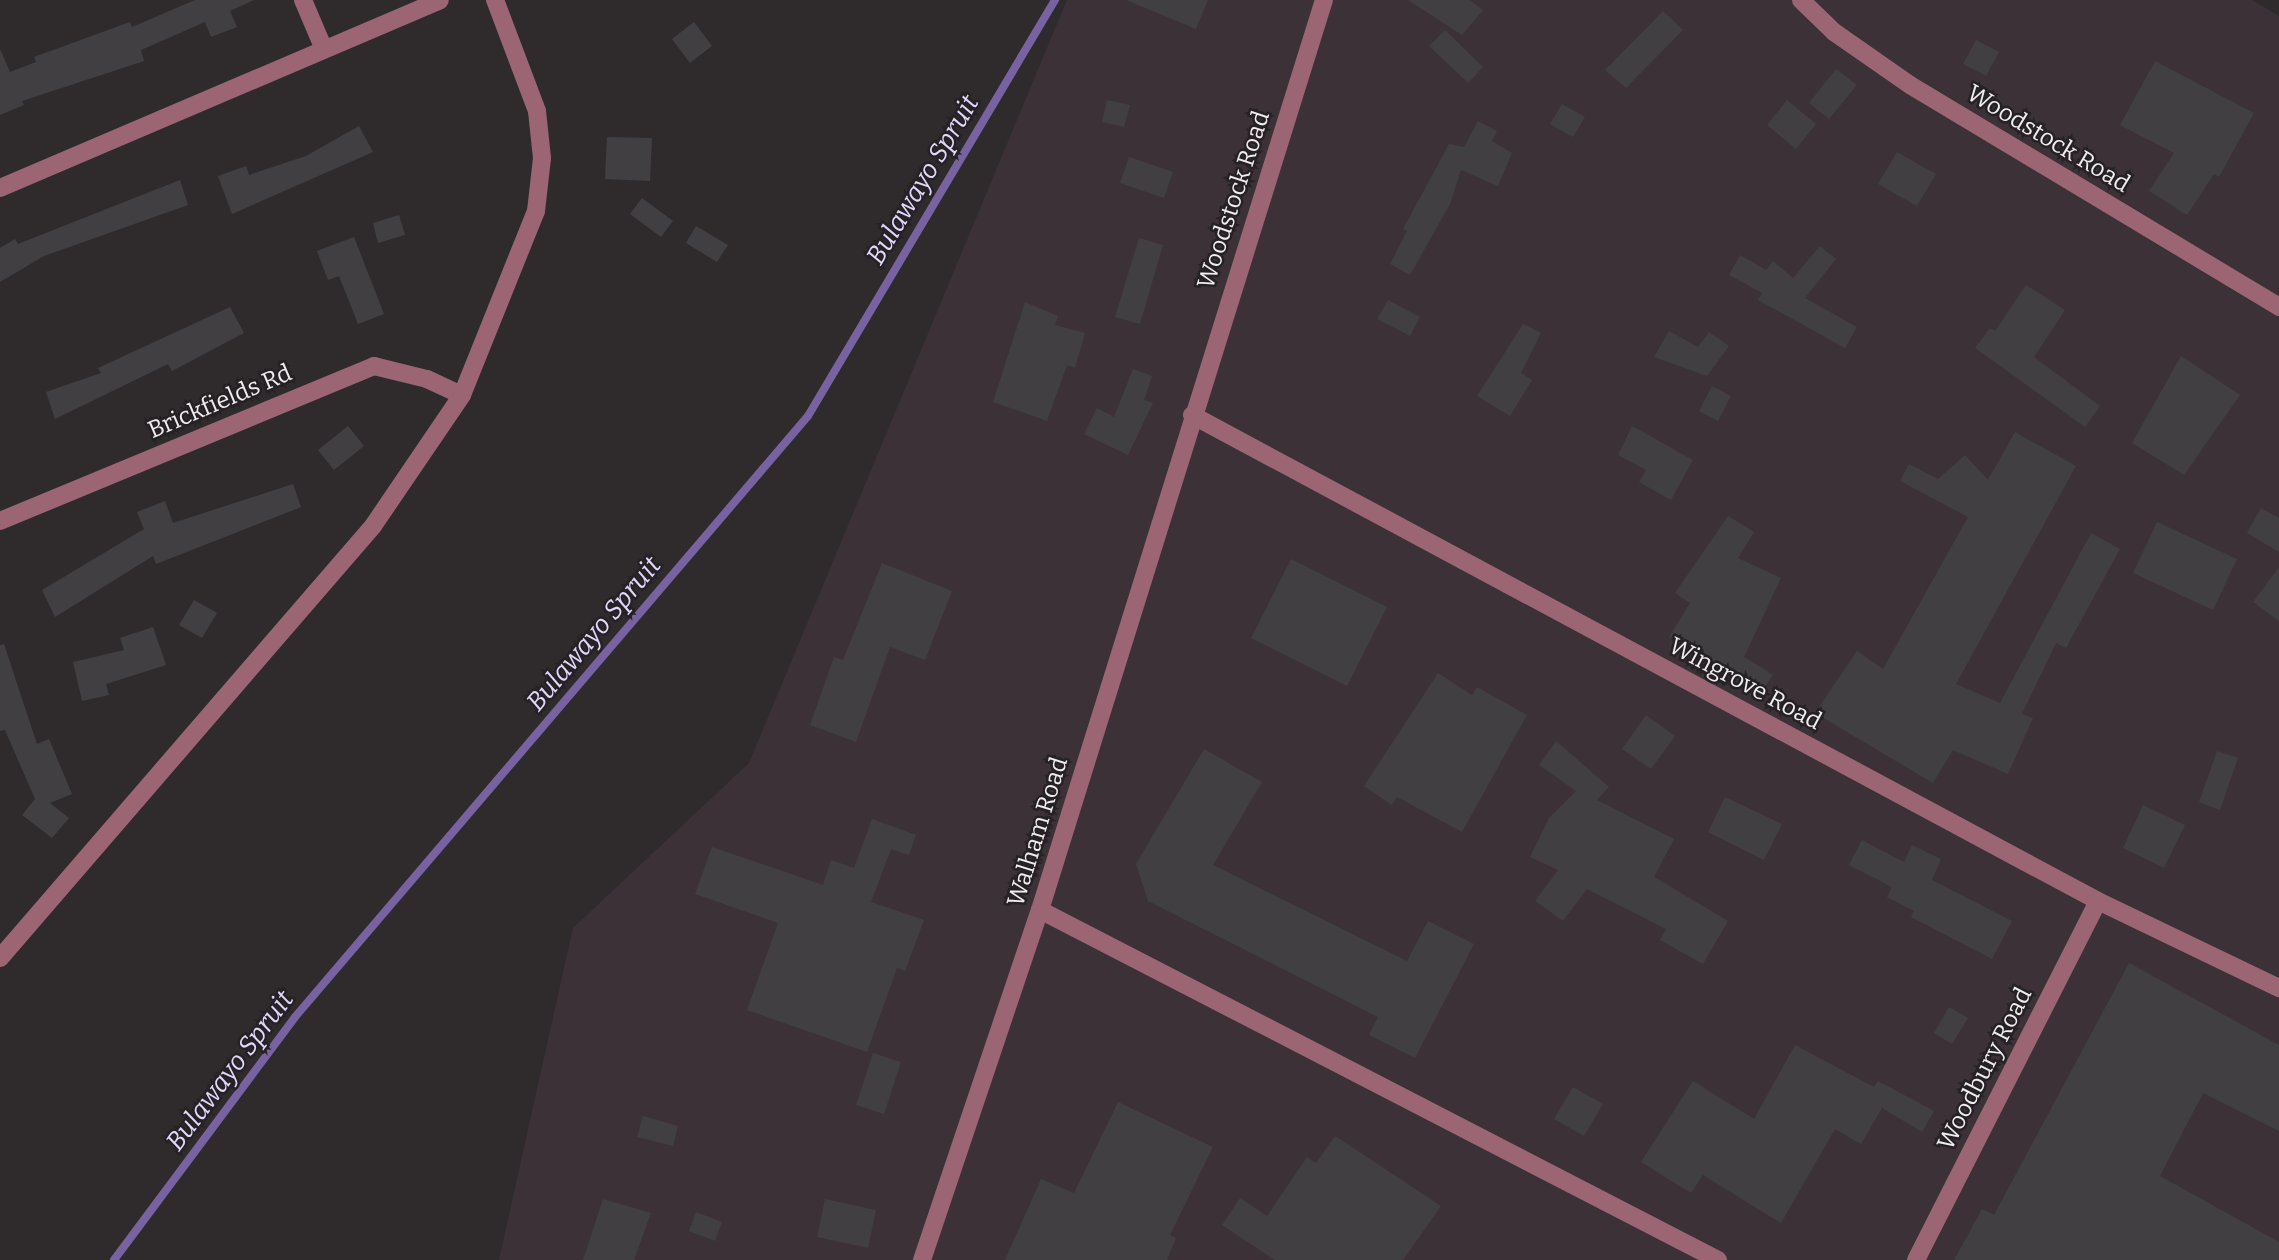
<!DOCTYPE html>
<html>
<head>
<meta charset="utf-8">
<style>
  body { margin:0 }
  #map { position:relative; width:2279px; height:1260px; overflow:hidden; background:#2f2b2d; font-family:Bitter,serif }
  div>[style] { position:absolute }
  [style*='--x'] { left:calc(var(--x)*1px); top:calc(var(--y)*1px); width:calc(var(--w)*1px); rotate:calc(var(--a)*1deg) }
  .built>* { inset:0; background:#3b3137 }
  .stream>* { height:8px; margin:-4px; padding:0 4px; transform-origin:4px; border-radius:4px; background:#7862a2 }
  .building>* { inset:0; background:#423f43 }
  .minor>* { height:18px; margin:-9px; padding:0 9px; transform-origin:9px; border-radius:9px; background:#9b6574 }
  span { translate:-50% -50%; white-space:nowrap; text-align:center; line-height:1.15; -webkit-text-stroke:5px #252124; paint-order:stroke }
  .street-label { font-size:24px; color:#f0edee }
  .water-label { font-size:26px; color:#e2d7fc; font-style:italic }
</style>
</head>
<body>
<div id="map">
  <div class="built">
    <div style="clip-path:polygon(1067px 0,2252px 0,2279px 16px,2279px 1260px,499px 1260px,573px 928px,749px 763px)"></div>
  </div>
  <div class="stream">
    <div style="--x:114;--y:1260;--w:303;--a:-53.3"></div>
    <div style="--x:295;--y:1017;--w:790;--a:-49.52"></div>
    <div style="--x:808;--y:416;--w:484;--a:-59.3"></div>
  </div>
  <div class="building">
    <div style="clip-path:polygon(195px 0,254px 0,230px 11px,237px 27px,211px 37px,205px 22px,141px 50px,144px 61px,22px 101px,24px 105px,0 115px,0 49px,10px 72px,36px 62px,34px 57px,130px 22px,132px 27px)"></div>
    <div style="clip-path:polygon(1126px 0,1208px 0,1196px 29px)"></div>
    <div style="clip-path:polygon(1408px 0,1470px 0,1483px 10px,1462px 35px)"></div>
    <div style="clip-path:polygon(1663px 11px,1683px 30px,1626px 88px,1605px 70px)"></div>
    <div style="clip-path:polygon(694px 22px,712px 46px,690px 63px,672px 39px)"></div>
    <div style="clip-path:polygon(1445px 30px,1483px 67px,1468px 83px,1429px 46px)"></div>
    <div style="clip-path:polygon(1976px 40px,1999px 52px,1986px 76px,1963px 64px)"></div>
    <div style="clip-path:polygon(2155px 61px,2254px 113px,2219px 177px,2214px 174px,2187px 215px,2149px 191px,2174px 153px,2120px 125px)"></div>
    <div style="clip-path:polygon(1836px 69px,1857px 85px,1829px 119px,1809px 103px)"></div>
    <div style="clip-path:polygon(1107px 100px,1130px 105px,1124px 127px,1102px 122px)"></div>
    <div style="clip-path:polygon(1787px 100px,1816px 124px,1796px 149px,1767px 125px)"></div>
    <div style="clip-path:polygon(1562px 104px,1585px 117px,1573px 137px,1550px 124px)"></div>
    <div style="clip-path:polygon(1478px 121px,1497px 131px,1492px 141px,1512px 153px,1498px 186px,1461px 170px,1450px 204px,1410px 275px,1390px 264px,1407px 231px,1403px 229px,1449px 144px,1464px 147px)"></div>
    <div style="clip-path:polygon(359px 126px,373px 152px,232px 214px,218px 176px,246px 166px,249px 175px,306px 156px)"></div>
    <div style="clip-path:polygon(607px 137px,652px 138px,650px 181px,605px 179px)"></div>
    <div style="clip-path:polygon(1897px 152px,1936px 174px,1917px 206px,1878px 184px)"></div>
    <div style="clip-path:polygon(1129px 157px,1173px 172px,1164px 198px,1120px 183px)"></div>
    <div style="clip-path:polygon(180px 180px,188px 205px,44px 256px,0 282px,0 248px,15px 239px,18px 244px)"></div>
    <div style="clip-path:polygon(642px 198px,673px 221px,661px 237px,630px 214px)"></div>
    <div style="clip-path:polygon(399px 215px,405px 235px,378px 243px,373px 223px)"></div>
    <div style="clip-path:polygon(696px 226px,728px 245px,717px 262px,686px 243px)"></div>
    <div style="clip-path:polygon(354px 237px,384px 314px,358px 324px,339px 276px,328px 280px,317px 251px)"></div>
    <div style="clip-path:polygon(1139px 238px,1163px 245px,1140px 324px,1115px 317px)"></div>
    <div style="clip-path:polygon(1820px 246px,1836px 259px,1805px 298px,1857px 327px,1845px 348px,1758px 300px,1762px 293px,1729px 275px,1740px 255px,1766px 270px,1773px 261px,1793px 278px)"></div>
    <div style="clip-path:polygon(2026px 285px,2065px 310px,2034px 357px,2100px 406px,2085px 427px,1975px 348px,1990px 328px,1995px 331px)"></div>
    <div style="clip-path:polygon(1388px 300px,1420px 317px,1410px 336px,1377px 319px)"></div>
    <div style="clip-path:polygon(1025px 302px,1058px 316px,1055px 325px,1085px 333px,1075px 368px,1067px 365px,1047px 421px,993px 402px)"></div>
    <div style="clip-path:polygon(230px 307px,244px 333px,172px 371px,168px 364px,55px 419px,46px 392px,101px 373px,98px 368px)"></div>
    <div style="clip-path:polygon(1523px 324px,1541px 333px,1521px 373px,1532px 380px,1510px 416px,1477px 396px)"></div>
    <div style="clip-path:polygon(1669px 331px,1698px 347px,1709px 332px,1729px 346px,1707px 376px,1654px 357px)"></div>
    <div style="clip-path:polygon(2181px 356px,2240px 395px,2184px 475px,2132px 443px)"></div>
    <div style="clip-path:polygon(1133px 369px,1152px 376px,1144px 400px,1153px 403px,1128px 455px,1084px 434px,1097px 408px,1114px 417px)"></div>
    <div style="clip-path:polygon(1712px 386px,1731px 396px,1718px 421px,1699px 411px)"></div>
    <div style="clip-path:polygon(348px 426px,364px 446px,334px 470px,318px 450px)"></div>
    <div style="clip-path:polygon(1632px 426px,1693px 460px,1671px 500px,1639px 482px,1646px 470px,1618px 455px)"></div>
    <div style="clip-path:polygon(2015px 432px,2076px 466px,1956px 684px,2000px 703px,2091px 533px,2120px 549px,2066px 648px,2056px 643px,2022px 714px,2033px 718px,2008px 774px,1953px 750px,1933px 783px,1815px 713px,1857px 651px,1883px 669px,1968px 517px,1900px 481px,1909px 464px,1938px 479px,1965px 455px,1988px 480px)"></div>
    <div style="clip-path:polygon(293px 484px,301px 507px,156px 564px,153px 556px,55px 617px,42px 590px,144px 529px,137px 512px,165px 501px,173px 523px)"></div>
    <div style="clip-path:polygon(2261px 508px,2279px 518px,2279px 552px,2247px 533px)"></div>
    <div style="clip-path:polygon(1728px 516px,1754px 532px,1738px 558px,1781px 578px,1744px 657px,1773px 675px,1760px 694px,1669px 637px,1690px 603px,1675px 593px)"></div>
    <div style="clip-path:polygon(2157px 522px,2237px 559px,2213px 610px,2133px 573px)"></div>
    <div style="clip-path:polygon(1291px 559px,1387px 607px,1347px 686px,1251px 638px)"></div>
    <div style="clip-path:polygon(882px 563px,952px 591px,925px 660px,890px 647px,856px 742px,810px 725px,834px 657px,843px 660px)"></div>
    <div style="clip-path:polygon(2279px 567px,2279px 621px,2253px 602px)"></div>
    <div style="clip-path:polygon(194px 600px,217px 613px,202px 638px,179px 625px)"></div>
    <div style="clip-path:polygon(153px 627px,166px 665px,106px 684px,109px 695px,82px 701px,73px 662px,124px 650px,120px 638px)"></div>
    <div style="clip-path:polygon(4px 644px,37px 744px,49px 739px,72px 794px,50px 803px,69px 818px,52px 838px,22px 815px,35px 799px,5px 730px,0 731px,0 645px)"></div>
    <div style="clip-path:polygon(1438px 673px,1472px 695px,1477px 687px,1527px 715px,1462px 832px,1397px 797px,1392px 805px,1364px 786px)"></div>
    <div style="clip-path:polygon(1646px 715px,1675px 736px,1651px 769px,1622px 749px)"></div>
    <div style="clip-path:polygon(1556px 741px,1609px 787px,1597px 800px,1674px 839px,1654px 877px,1728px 921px,1703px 964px,1660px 940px,1666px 929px,1587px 889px,1563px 921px,1535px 901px,1558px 870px,1530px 857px,1549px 818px,1576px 791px,1539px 765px)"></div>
    <div style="clip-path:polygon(1204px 749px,1262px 782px,1213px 865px,1407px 961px,1428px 921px,1474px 944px,1415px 1058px,1369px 1035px,1378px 1017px,1148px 901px,1136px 864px)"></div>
    <div style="clip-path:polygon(2217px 751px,2238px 758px,2220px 810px,2199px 802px)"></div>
    <div style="clip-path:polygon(1725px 797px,1782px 824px,1764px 860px,1708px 832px)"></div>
    <div style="clip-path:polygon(2143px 805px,2185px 825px,2164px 868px,2123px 848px)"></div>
    <div style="clip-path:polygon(872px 819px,916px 835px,909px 855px,891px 849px,871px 902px,924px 920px,905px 971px,897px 968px,867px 1052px,747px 1010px,778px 923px,695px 894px,712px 847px,823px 885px,831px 860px,854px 868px)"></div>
    <div style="clip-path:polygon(1862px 840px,1904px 862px,1912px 845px,1941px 859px,1932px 880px,2012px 921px,1992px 959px,1911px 917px,1914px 911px,1887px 897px,1892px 887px,1849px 865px)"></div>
    <div style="clip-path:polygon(2129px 963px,2279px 1045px,2279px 1131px,2203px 1093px,2160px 1176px,2279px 1242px,2279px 1260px,1954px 1260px,1982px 1209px,1994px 1215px)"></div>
    <div style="clip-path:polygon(1949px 1007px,1968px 1018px,1952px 1044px,1934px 1033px)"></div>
    <div style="clip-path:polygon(1795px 1045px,1874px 1087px,1878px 1081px,1934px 1111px,1922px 1132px,1882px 1108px,1861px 1144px,1835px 1129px,1781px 1223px,1703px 1175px,1691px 1193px,1641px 1162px,1693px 1081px,1754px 1119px)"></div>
    <div style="clip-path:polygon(873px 1053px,901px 1062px,884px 1114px,856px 1105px)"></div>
    <div style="clip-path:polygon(1573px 1087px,1603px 1104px,1584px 1136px,1554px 1119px)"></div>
    <div style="clip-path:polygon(1118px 1102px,1213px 1147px,1170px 1235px,1176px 1238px,1167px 1260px,1005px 1260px,1041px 1179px,1074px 1193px)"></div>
    <div style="clip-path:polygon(643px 1116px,678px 1126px,673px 1146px,637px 1137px)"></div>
    <div style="clip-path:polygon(1335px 1136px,1441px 1206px,1403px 1260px,1275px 1260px,1222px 1225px,1240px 1198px,1267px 1216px,1307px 1157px,1316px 1163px)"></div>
    <div style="clip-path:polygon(603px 1199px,651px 1213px,634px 1260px,583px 1260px)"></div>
    <div style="clip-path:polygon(825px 1199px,876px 1210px,868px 1248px,817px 1237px)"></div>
    <div style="clip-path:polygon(696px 1212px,722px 1222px,715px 1241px,689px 1231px)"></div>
  </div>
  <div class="minor">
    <div style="--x:303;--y:0;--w:51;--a:66.9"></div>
    <div style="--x:1801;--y:0;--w:46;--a:44.1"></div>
    <div style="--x:1834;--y:32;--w:93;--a:34.9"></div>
    <div style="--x:1910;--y:85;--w:431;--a:31"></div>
    <div style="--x:0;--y:188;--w:478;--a:-23.1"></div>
    <div style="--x:1192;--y:415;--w:1028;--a:28.21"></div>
    <div style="--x:2098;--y:901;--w:201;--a:25.7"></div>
    <div style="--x:0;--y:521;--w:405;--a:-22.5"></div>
    <div style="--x:374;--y:366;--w:55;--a:13.8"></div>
    <div style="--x:427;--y:379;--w:38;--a:25"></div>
    <div style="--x:1040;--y:910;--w:763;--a:27.3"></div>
    <div style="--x:0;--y:958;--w:571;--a:-49.19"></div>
    <div style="--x:373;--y:526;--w:158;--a:-55.8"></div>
    <div style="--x:462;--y:395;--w:198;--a:-68.1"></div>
    <div style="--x:536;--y:211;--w:53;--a:-83.5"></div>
    <div style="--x:542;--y:158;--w:47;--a:-96.1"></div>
    <div style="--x:537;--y:111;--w:119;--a:-110.7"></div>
    <div style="--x:922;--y:1260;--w:369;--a:-71.4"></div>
    <div style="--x:1040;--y:910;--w:953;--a:-72.67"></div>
    <div style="--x:1916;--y:1260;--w:402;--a:-63.1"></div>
  </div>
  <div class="street-label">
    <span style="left:2048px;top:139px;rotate:31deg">Woodstock Road</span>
    <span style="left:1234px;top:200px;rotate:-72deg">Woodstock Road</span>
    <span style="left:220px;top:402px;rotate:-23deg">Brickfields Rd</span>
    <span style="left:1745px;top:684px;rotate:28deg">Wingrove Road</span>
    <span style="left:1038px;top:832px;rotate:-73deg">Walham Road</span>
    <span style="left:1985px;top:1069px;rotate:-63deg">Woodbury Road</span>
  </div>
  <div class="water-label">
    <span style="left:923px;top:180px;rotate:-59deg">Bulawayo Spruit</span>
    <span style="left:594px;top:634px;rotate:-50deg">Bulawayo Spruit</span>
    <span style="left:230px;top:1071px;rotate:-53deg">Bulawayo Spruit</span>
  </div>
</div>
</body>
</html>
